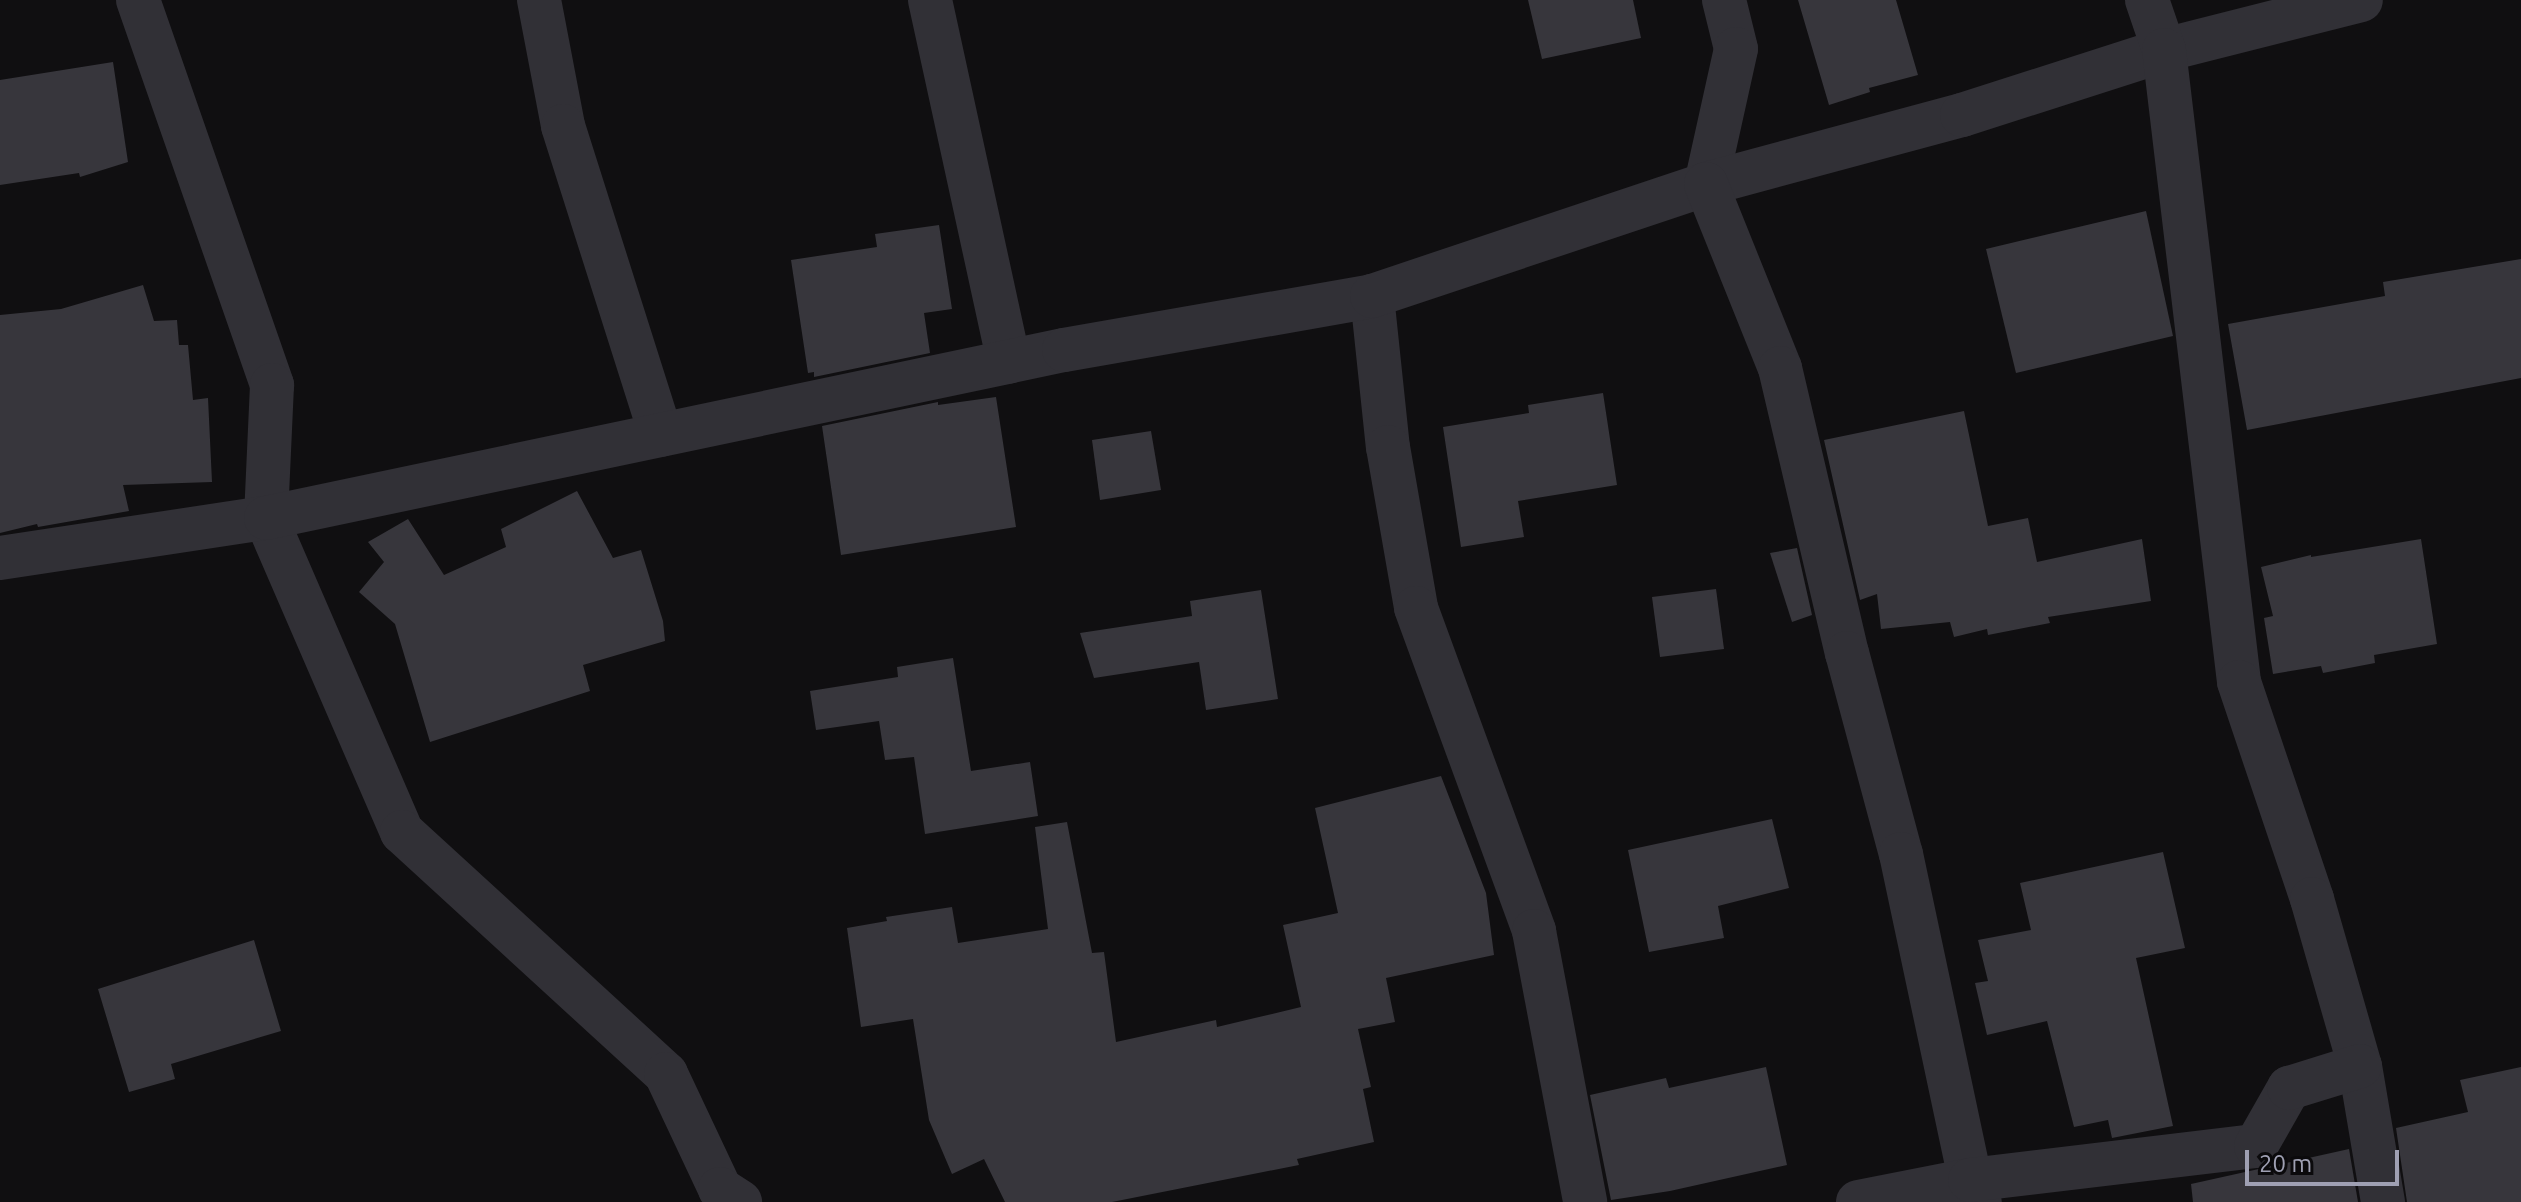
<!DOCTYPE html>
<html>
<head>
<meta charset="utf-8">
<style>
  body { margin:0 }
  #map { position:relative; width:2521px; height:1202px; overflow:hidden; background:#100f11; font-family:Ubuntu,sans-serif }
  div>[style] { position:absolute }
  [style*='--x'] { left:calc(var(--x)*1px); top:calc(var(--y)*1px); width:calc(var(--w)*1px); rotate:calc(var(--a)*1deg) }
  .building>* { inset:0; background:#37363c }
  .minor>* { height:44px; margin:-22px; padding:0 22px; transform-origin:22px; border-radius:22px; background:#313036 }
  span { translate:-50% -50%; white-space:nowrap; text-align:center; line-height:1.15; -webkit-text-stroke:6px #0b0a0c; paint-order:stroke }
  .scale { position:absolute; left:2245px; top:1150px; width:154px; height:36px; box-sizing:border-box; border:4px solid #9fa0b3; border-top:0; padding-left:10px; font-size:24px; line-height:28px; white-space:nowrap; color:#9fa0b3; -webkit-text-stroke:6px #0b0a0c; paint-order:stroke }
</style>
</head>
<body>
<div id="map">
  <div class="building">
    <div style="clip-path:polygon(1528px 0,1633px 0,1641px 38px,1542px 59px)"></div>
    <div style="clip-path:polygon(1798px 0,1896px 0,1918px 75px,1869px 88px,1870px 92px,1829px 105px)"></div>
    <div style="clip-path:polygon(113px 62px,128px 162px,80px 177px,79px 173px,0 185px,0 80px)"></div>
    <div style="clip-path:polygon(2146px 211px,2173px 336px,2016px 373px,1986px 249px)"></div>
    <div style="clip-path:polygon(939px 225px,952px 309px,924px 313px,930px 353px,814px 377px,814px 372px,808px 373px,791px 260px,877px 247px,875px 234px)"></div>
    <div style="clip-path:polygon(2521px 259px,2521px 378px,2247px 430px,2228px 324px,2385px 296px,2383px 282px)"></div>
    <div style="clip-path:polygon(143px 285px,154px 321px,177px 320px,179px 345px,188px 345px,193px 400px,208px 398px,212px 482px,123px 485px,129px 511px,38px 527px,37px 524px,0 533px,0 315px,61px 309px)"></div>
    <div style="clip-path:polygon(1603px 393px,1617px 485px,1518px 501px,1524px 537px,1461px 547px,1443px 427px,1529px 413px,1528px 405px)"></div>
    <div style="clip-path:polygon(996px 397px,1016px 527px,841px 555px,822px 426px,938px 402px,938px 405px)"></div>
    <div style="clip-path:polygon(1964px 411px,1988px 526px,2028px 518px,2037px 562px,2142px 539px,2151px 601px,2048px 617px,2050px 623px,1988px 635px,1987px 629px,1954px 637px,1950px 622px,1881px 629px,1877px 594px,1860px 600px,1824px 440px)"></div>
    <div style="clip-path:polygon(1151px 431px,1161px 490px,1100px 500px,1092px 440px)"></div>
    <div style="clip-path:polygon(577px 491px,613px 558px,641px 550px,663px 621px,665px 641px,583px 665px,590px 691px,430px 742px,395px 624px,359px 592px,384px 562px,368px 542px,408px 519px,444px 575px,506px 547px,501px 529px)"></div>
    <div style="clip-path:polygon(2421px 539px,2437px 644px,2374px 655px,2375px 663px,2323px 673px,2321px 666px,2273px 674px,2264px 618px,2273px 616px,2261px 567px,2311px 555px,2311px 557px)"></div>
    <div style="clip-path:polygon(1797px 548px,1812px 615px,1792px 622px,1770px 553px)"></div>
    <div style="clip-path:polygon(1716px 589px,1724px 649px,1660px 657px,1652px 597px)"></div>
    <div style="clip-path:polygon(1261px 590px,1278px 699px,1206px 710px,1199px 662px,1094px 678px,1080px 633px,1192px 616px,1190px 601px)"></div>
    <div style="clip-path:polygon(953px 658px,971px 771px,1030px 762px,1038px 816px,925px 834px,914px 757px,885px 760px,879px 721px,816px 730px,810px 691px,898px 677px,897px 667px)"></div>
    <div style="clip-path:polygon(1441px 776px,1486px 893px,1494px 955px,1386px 978px,1395px 1022px,1358px 1029px,1371px 1087px,1363px 1089px,1374px 1142px,1297px 1159px,1299px 1165px,1112px 1202px,1005px 1202px,984px 1159px,952px 1174px,929px 1120px,913px 1019px,861px 1027px,847px 928px,887px 921px,886px 917px,952px 907px,958px 943px,1048px 929px,1035px 827px,1067px 822px,1092px 953px,1104px 952px,1116px 1042px,1216px 1020px,1217px 1027px,1301px 1007px,1283px 925px,1338px 913px,1315px 808px)"></div>
    <div style="clip-path:polygon(1772px 819px,1789px 888px,1718px 906px,1724px 938px,1649px 952px,1628px 850px)"></div>
    <div style="clip-path:polygon(2163px 852px,2185px 948px,2136px 958px,2173px 1126px,2112px 1138px,2108px 1120px,2074px 1127px,2047px 1021px,1987px 1035px,1975px 983px,1988px 981px,1978px 940px,2031px 930px,2020px 883px)"></div>
    <div style="clip-path:polygon(254px 940px,281px 1031px,171px 1064px,175px 1079px,129px 1092px,98px 989px)"></div>
    <div style="clip-path:polygon(1766px 1067px,1787px 1165px,1670px 1191px,1611px 1200px,1590px 1095px,1666px 1078px,1669px 1088px)"></div>
    <div style="clip-path:polygon(2521px 1067px,2521px 1202px,2407px 1202px,2396px 1128px,2468px 1112px,2460px 1080px)"></div>
    <div style="clip-path:polygon(2349px 1149px,2358px 1202px,2193px 1202px,2191px 1184px)"></div>
  </div>
  <div class="minor">
    <div style="--x:138;--y:0;--w:408;--a:70.8"></div>
    <div style="--x:272;--y:385;--w:133;--a:92.6"></div>
    <div style="--x:266;--y:518;--w:342;--a:66.6"></div>
    <div style="--x:402;--y:832;--w:358;--a:42.5"></div>
    <div style="--x:666;--y:1074;--w:127;--a:64.8"></div>
    <div style="--x:720;--y:1189;--w:24;--a:33"></div>
    <div style="--x:539;--y:0;--w:128;--a:79.2"></div>
    <div style="--x:563;--y:126;--w:324;--a:72.4"></div>
    <div style="--x:930;--y:0;--w:370;--a:77.7"></div>
    <div style="--x:1724;--y:0;--w:50;--a:76.2"></div>
    <div style="--x:1736;--y:49;--w:138;--a:102.5"></div>
    <div style="--x:1706;--y:184;--w:265;--a:-15.1"></div>
    <div style="--x:1962;--y:115;--w:212;--a:-17.8"></div>
    <div style="--x:2164;--y:50;--w:203;--a:-14.2"></div>
    <div style="--x:2147;--y:0;--w:53;--a:71.2"></div>
    <div style="--x:2164;--y:50;--w:636;--a:83.23"></div>
    <div style="--x:2239;--y:682;--w:229;--a:71.4"></div>
    <div style="--x:2312;--y:899;--w:174;--a:74"></div>
    <div style="--x:2360;--y:1066;--w:138;--a:80.4"></div>
    <div style="--x:1372;--y:296;--w:152;--a:84"></div>
    <div style="--x:1388;--y:447;--w:163;--a:80.1"></div>
    <div style="--x:1416;--y:608;--w:344;--a:69.9"></div>
    <div style="--x:1534;--y:931;--w:276;--a:79.3"></div>
    <div style="--x:0;--y:558;--w:269;--a:-8.6"></div>
    <div style="--x:266;--y:518;--w:815;--a:-11.89"></div>
    <div style="--x:1064;--y:350;--w:313;--a:-9.9"></div>
    <div style="--x:1372;--y:296;--w:352;--a:-18.5"></div>
    <div style="--x:1706;--y:184;--w:198;--a:68.1"></div>
    <div style="--x:1780;--y:368;--w:293;--a:76.8"></div>
    <div style="--x:1847;--y:653;--w:208;--a:75"></div>
    <div style="--x:1901;--y:854;--w:333;--a:78"></div>
    <div style="--x:1970;--y:1180;--w:24;--a:66"></div>
    <div style="--x:1858;--y:1202;--w:114;--a:-11.1"></div>
    <div style="--x:1970;--y:1180;--w:288;--a:-6.8"></div>
    <div style="--x:2256;--y:1146;--w:67;--a:-60.4"></div>
    <div style="--x:2289;--y:1088;--w:74;--a:-17.2"></div>
  </div>
  <div class="scale">20 m</div>
</div>
</body>
</html>
